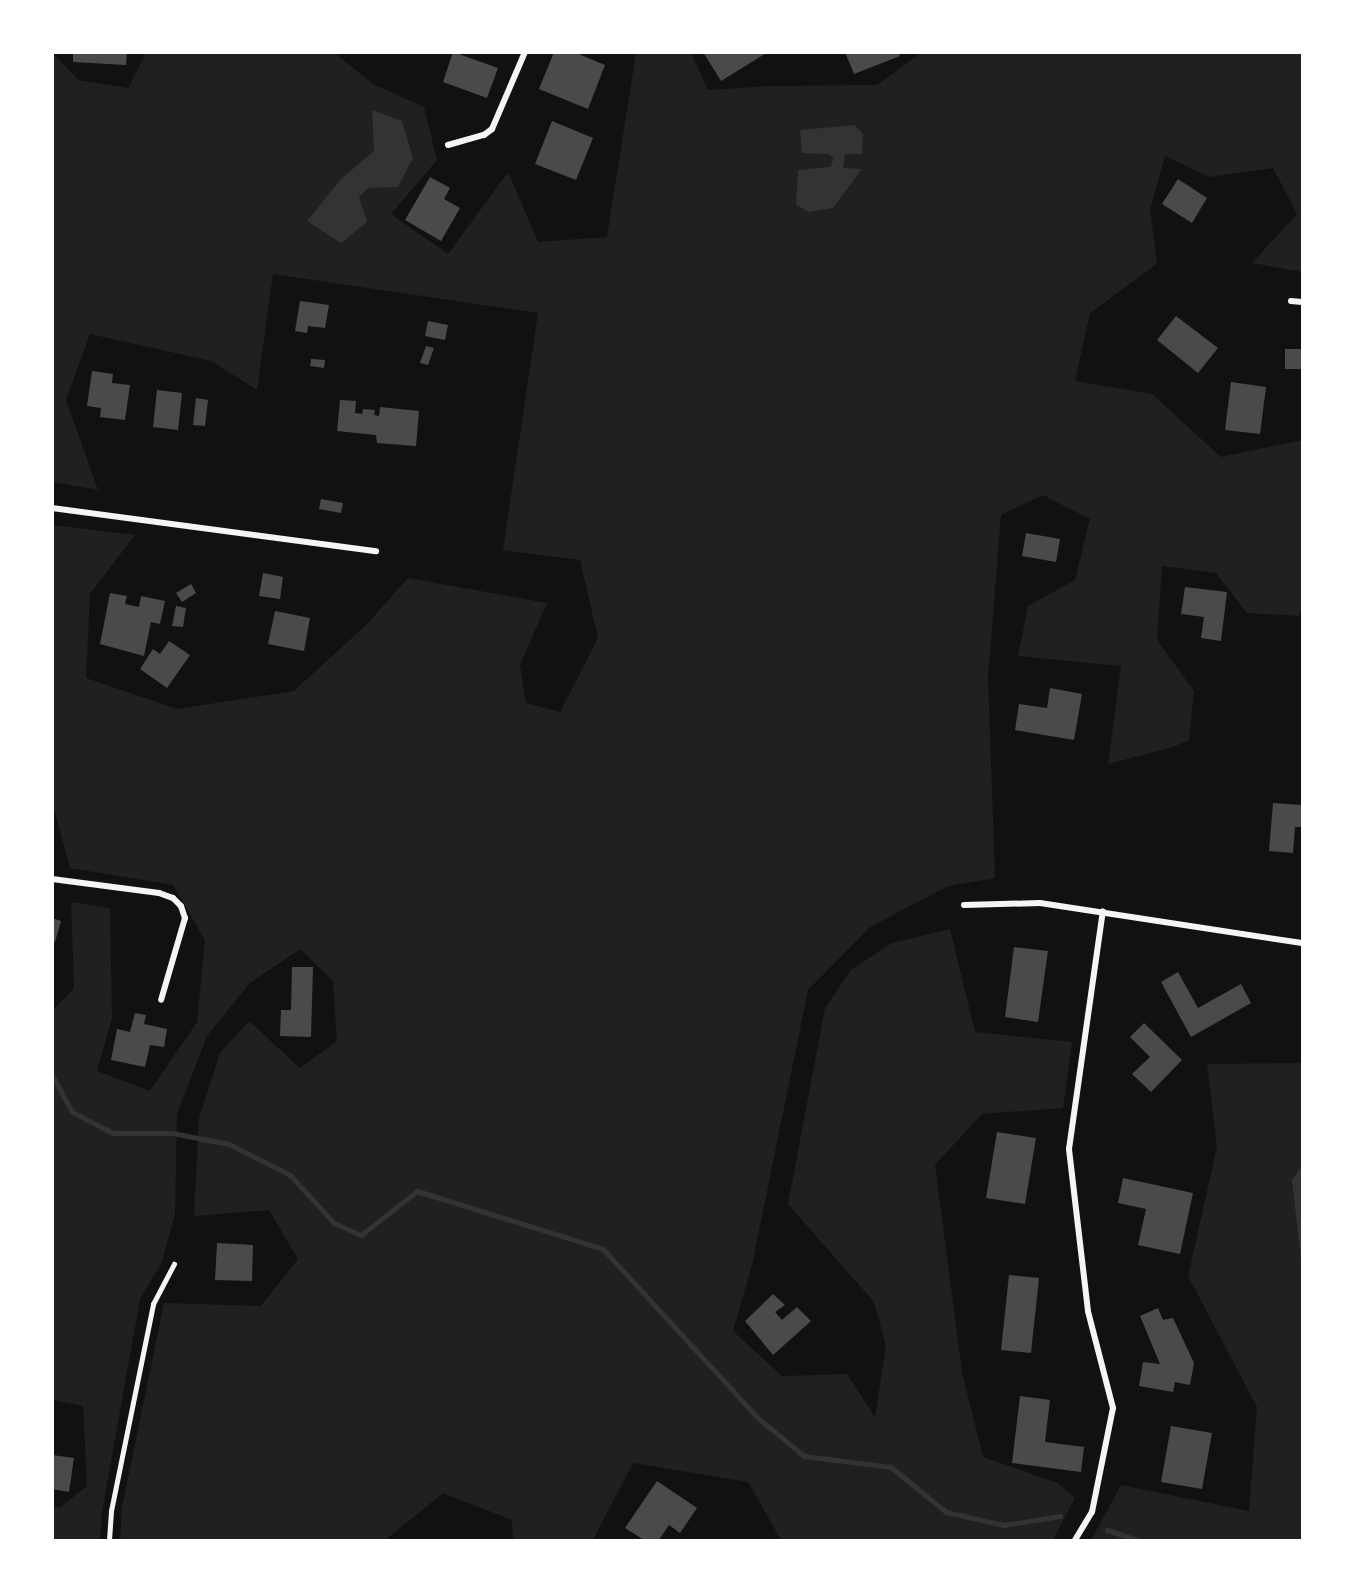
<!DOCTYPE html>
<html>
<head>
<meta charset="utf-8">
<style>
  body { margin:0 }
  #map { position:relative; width:1355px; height:1593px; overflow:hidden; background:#111; font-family:Karla,sans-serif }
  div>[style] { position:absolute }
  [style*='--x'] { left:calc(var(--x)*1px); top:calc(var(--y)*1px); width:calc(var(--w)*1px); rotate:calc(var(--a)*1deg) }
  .green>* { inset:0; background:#202020 }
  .water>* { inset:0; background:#333 }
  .stream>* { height:5px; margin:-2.5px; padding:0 2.5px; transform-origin:2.5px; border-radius:2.5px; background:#333 }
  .building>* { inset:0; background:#4a4a4a }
  .service>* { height:4.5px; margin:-2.25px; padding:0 2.25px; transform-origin:2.25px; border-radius:2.25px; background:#f5f5f5 }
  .minor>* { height:6px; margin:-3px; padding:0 3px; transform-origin:3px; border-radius:3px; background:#f5f5f5 }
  span { translate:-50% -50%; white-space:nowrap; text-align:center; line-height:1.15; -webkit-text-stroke:4.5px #fff; paint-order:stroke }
  .frame { position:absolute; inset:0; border:54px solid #fff; pointer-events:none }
</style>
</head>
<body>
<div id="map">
  <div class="green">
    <div style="clip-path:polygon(53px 53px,78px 80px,128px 88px,146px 53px,335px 53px,373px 84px,424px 107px,437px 160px,391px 214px,448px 254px,508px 172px,538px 242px,607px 237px,636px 53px,691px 53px,708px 90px,770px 86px,877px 85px,921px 53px,1302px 53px,1302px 272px,1252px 263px,1297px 214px,1273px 168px,1209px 177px,1165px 156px,1150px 210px,1157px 264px,1090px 313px,1075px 381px,1152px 394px,1221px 457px,1302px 440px,1302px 604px,1299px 616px,1247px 613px,1216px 573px,1162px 566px,1157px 640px,1194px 691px,1189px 740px,1173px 747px,1108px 764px,1121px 666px,1018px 656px,1028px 606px,1075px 580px,1090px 519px,1043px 495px,1001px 515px,988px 677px,995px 878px,948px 886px,870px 927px,808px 990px,752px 1265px,733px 1331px,782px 1376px,847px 1374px,875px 1417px,886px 1346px,874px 1302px,788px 1204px,825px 1008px,851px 970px,892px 943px,950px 929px,975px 1032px,1072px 1042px,1063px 1108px,982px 1114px,935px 1165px,962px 1372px,983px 1457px,1057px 1483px,1075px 1498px,1053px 1540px,781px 1540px,748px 1482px,633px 1463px,593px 1540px,513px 1540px,512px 1520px,443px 1493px,389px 1537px,388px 1540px,120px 1540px,122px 1507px,164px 1303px,261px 1306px,298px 1259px,269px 1210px,194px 1216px,199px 1118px,220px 1053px,249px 1021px,300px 1068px,337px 1041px,333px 981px,300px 949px,249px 984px,207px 1036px,177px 1114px,175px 1214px,162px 1262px,140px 1299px,102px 1512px,100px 1540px,53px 1540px,52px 1506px,60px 1508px,87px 1486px,83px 1406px,52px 1400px,52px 1011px,74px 988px,71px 902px,110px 908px,112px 1018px,97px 1071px,150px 1091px,197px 1022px,205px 940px,173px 885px,70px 868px,53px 805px,53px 525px,135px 535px,90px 594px,86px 678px,177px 709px,294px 691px,367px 624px,408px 578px,547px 603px,520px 665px,526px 703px,560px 712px,598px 638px,580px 560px,503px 550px,538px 313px,273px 274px,257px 390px,211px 361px,90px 334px,66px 400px,98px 490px,53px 482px)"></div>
    <div style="clip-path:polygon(1302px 1063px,1302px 1540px,1091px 1540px,1121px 1485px,1249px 1511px,1257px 1407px,1188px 1276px,1217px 1147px,1207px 1064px)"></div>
  </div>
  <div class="water">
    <div style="clip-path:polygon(372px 110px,402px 121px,413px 158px,398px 187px,368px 188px,359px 197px,367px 222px,341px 243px,307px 221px,341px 179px,374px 151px)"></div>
    <div style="clip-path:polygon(855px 125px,863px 134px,862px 154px,845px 154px,843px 168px,862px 169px,833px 208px,809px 212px,796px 205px,798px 170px,830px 167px,834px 158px,828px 154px,802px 153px,800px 130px)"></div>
    <div style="clip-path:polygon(1302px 1166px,1302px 1267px,1292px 1180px)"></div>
  </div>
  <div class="stream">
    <div style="--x:52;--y:1075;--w:42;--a:61.6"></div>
    <div style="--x:72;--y:1112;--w:46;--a:27.1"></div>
    <div style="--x:113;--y:1133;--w:59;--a:0"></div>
    <div style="--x:172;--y:1133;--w:58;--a:10.9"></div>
    <div style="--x:229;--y:1144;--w:68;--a:26.9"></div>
    <div style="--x:290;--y:1175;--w:65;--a:47.5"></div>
    <div style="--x:334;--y:1223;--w:30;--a:24"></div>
    <div style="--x:361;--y:1235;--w:71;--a:-38.2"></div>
    <div style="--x:417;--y:1191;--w:195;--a:17.3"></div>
    <div style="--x:603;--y:1249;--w:229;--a:47.5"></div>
    <div style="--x:758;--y:1418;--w:60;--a:39.6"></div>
    <div style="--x:804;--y:1456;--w:88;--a:7.2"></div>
    <div style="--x:891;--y:1467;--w:71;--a:39.3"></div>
    <div style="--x:946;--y:1512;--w:59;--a:12.6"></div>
    <div style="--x:1004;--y:1525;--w:57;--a:-9.1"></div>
    <div style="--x:1107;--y:1530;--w:32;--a:18"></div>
  </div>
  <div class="building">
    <div style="clip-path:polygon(73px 52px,127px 52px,126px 65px,73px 62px)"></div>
    <div style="clip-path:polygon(453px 52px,498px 68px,487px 98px,443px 82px)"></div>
    <div style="clip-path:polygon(554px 52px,574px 52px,605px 65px,588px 109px,539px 89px)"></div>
    <div style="clip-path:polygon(703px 52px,768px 52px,721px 81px)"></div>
    <div style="clip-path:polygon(845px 52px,898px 52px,900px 56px,854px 74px)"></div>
    <div style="clip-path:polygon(552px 121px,593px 138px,576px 180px,535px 164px)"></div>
    <div style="clip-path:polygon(430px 177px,450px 188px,444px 199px,460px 208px,441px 241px,405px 220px)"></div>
    <div style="clip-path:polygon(1178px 179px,1207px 198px,1192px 223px,1162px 204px)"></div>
    <div style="clip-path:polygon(300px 301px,329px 305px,325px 328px,308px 326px,307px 333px,295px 331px)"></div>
    <div style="clip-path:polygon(1176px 316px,1218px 348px,1198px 373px,1157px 340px)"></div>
    <div style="clip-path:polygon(428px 321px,448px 325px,445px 340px,425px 336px)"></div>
    <div style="clip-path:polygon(426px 346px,434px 348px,428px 365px,420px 363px)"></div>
    <div style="clip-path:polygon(1285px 349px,1301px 349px,1301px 369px,1285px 369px)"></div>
    <div style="clip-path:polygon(311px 359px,325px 360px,324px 368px,310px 366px)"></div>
    <div style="clip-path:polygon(92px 371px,113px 374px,112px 383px,130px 385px,125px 420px,100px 417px,101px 408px,87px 406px)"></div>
    <div style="clip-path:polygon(1231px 382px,1266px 387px,1260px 434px,1225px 430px)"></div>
    <div style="clip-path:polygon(157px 390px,182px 393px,178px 430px,153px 427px)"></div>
    <div style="clip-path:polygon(196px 398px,208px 400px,205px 426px,193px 425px)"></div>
    <div style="clip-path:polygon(340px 400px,356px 401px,355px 413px,362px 414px,363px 409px,375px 410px,374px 415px,379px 416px,380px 407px,419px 411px,416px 446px,377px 443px,376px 435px,337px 431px)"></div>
    <div style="clip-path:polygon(321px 499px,343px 503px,341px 513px,319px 509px)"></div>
    <div style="clip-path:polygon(1026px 533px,1060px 539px,1056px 562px,1022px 556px)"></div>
    <div style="clip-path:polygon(263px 573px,283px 577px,280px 599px,259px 596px)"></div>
    <div style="clip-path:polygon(191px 584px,196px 593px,182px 602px,176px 593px)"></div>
    <div style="clip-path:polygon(1185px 587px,1227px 592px,1221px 641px,1201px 638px,1204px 617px,1181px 614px)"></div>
    <div style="clip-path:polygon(110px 593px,127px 596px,125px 604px,139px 607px,141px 596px,165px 601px,160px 624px,151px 622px,144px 656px,100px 644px)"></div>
    <div style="clip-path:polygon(176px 606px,186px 608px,183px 627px,172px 626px)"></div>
    <div style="clip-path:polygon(275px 611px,310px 618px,304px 651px,268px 644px)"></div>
    <div style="clip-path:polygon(169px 641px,190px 655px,167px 688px,140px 669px,153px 649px,160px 654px)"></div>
    <div style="clip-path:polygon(1050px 688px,1082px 694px,1074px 740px,1015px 730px,1019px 704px,1047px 708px)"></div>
    <div style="clip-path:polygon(1273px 803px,1302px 805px,1302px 827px,1295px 827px,1293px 853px,1269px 851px)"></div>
    <div style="clip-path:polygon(52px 918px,61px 921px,55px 942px,52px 941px)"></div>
    <div style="clip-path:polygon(1014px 947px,1048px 951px,1038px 1022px,1005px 1017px)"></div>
    <div style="clip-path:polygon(292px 967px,313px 967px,311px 1037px,280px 1036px,281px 1010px,291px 1010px)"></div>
    <div style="clip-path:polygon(1178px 972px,1198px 1008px,1241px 984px,1251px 1003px,1191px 1037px,1161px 982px)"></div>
    <div style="clip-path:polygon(135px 1013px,146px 1015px,144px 1024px,167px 1029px,164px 1047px,150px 1045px,145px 1067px,111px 1060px,117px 1029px,130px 1032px)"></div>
    <div style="clip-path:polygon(1144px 1023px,1182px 1060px,1151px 1092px,1132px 1074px,1150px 1057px,1130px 1037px)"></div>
    <div style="clip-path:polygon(997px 1132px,1036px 1138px,1025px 1204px,986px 1198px)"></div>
    <div style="clip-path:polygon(1123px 1178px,1193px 1193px,1180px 1254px,1138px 1245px,1146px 1209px,1118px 1203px)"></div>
    <div style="clip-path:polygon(217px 1243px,253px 1245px,252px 1281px,215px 1280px)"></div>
    <div style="clip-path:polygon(1009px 1275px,1039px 1278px,1031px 1353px,1001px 1350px)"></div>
    <div style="clip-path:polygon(773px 1294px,785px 1305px,775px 1312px,782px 1320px,797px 1307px,811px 1321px,773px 1355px,745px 1321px)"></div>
    <div style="clip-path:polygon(1158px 1308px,1163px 1320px,1173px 1318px,1194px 1363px,1190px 1385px,1175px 1382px,1173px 1392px,1139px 1386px,1143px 1362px,1160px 1364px,1140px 1316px)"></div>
    <div style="clip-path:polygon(1020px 1396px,1050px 1400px,1045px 1442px,1084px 1447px,1081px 1472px,1012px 1463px)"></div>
    <div style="clip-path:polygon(1171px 1426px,1212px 1433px,1202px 1489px,1161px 1482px)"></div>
    <div style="clip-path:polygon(52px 1455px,74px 1458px,69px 1492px,52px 1489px)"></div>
    <div style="clip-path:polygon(657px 1481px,697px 1508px,680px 1533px,669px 1525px,659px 1540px,644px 1540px,625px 1528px)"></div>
  </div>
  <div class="service">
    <div style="--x:109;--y:1540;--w:29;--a:-86"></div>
    <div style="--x:111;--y:1511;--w:211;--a:-78.5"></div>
    <div style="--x:153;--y:1304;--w:45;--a:-62.3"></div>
  </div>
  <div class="minor">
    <div style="--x:448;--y:145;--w:37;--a:-16"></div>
    <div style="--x:484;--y:135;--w:10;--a:-37"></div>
    <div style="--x:492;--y:129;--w:84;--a:-66.8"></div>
    <div style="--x:1291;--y:301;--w:11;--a:5"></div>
    <div style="--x:52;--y:508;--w:327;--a:7.6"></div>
    <div style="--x:52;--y:879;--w:108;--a:7.5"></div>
    <div style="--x:159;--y:893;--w:15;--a:20"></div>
    <div style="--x:173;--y:898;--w:11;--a:45"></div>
    <div style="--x:181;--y:906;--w:13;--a:72"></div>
    <div style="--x:185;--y:918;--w:85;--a:106.3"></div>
    <div style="--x:964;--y:905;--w:76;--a:-1.5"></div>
    <div style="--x:1040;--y:903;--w:265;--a:8.7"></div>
    <div style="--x:1075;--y:1540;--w:33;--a:-59"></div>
    <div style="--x:1092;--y:1512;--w:106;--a:-78.6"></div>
    <div style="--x:1113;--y:1408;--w:100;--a:-104.5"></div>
    <div style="--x:1088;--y:1311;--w:163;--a:-96.7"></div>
    <div style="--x:1069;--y:1149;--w:240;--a:-81.9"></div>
  </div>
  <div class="frame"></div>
</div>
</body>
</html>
